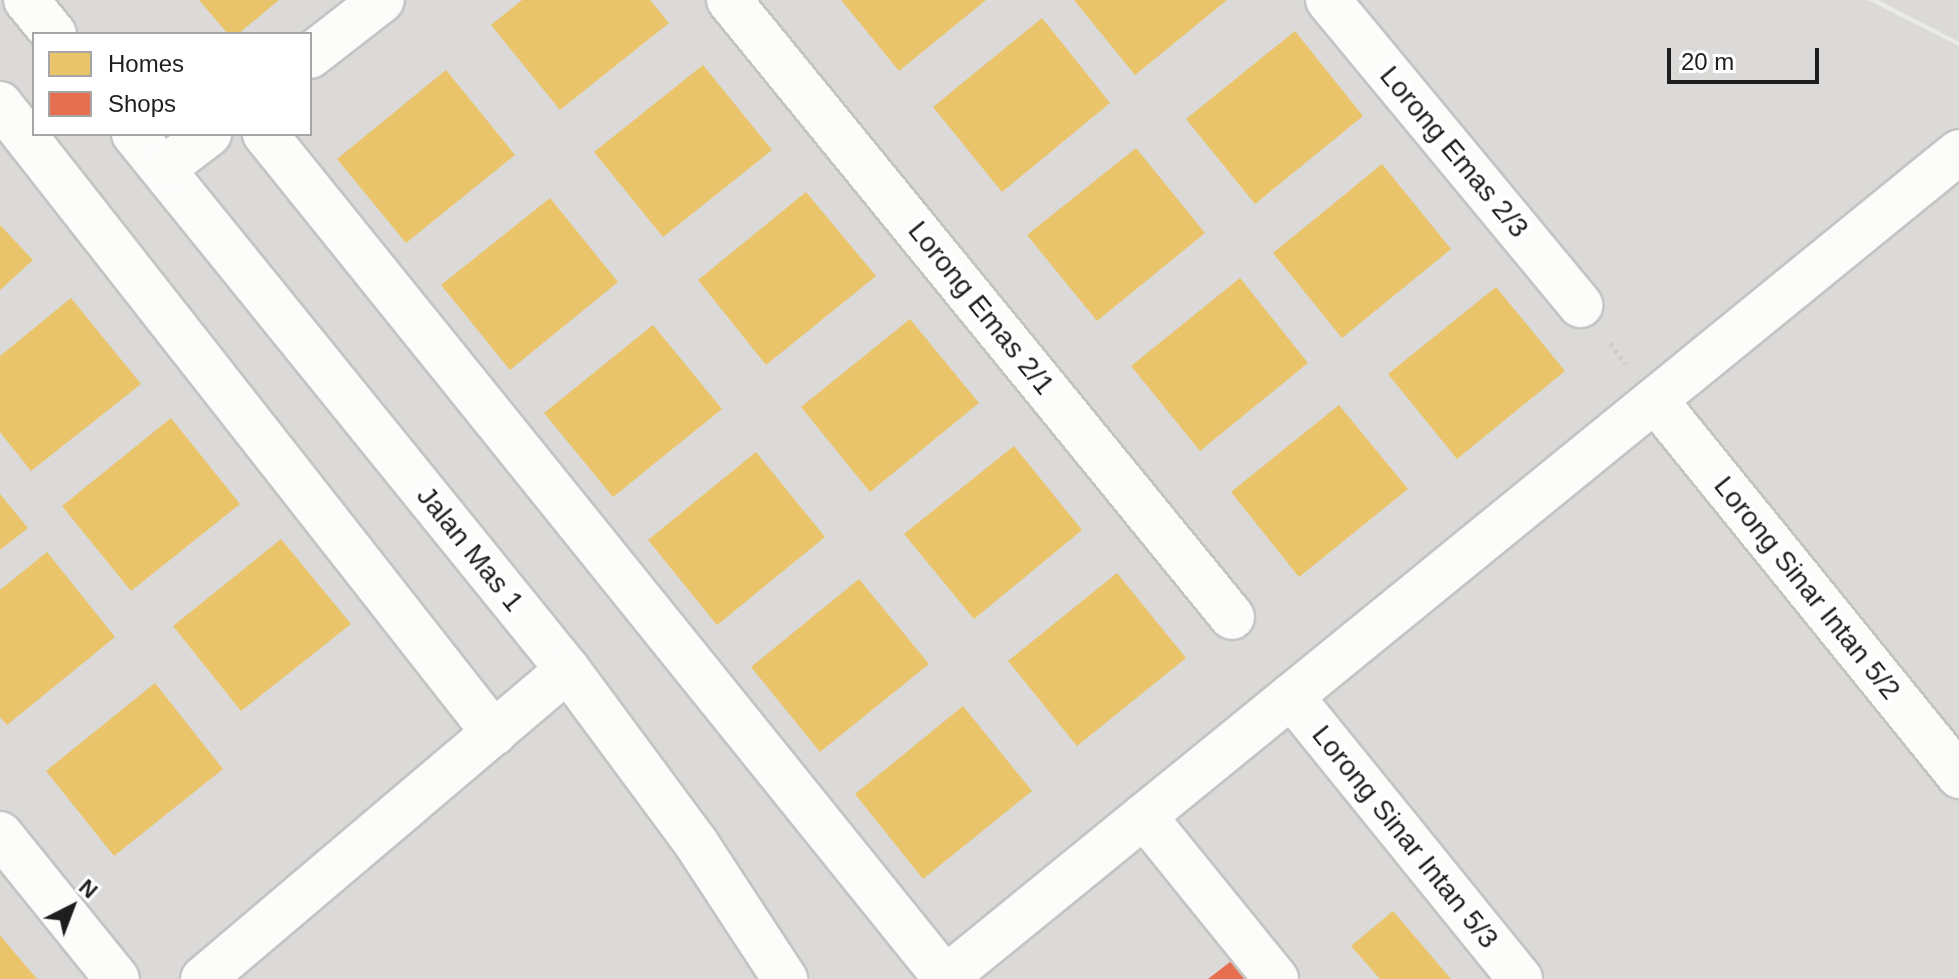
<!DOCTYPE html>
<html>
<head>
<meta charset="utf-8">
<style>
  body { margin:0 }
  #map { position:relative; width:1959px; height:979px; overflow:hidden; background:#ecebe7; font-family:Arial,sans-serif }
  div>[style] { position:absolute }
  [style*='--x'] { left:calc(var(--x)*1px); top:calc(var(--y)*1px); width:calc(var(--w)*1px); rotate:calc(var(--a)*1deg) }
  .residential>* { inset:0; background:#dbdad8 }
  .homes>* { inset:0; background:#e9c46a }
  .shops>* { inset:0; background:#e76f51 }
  .path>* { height:5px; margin-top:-2.5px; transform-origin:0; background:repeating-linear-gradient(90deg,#d5cac7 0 4px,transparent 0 8px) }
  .roads { filter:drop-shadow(2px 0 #c5c4c3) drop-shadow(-2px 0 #c5c4c3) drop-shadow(0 2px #c5c4c3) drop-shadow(0 -2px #c5c4c3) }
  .minor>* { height:44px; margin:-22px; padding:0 22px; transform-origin:22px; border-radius:22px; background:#fcfcfb }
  span { translate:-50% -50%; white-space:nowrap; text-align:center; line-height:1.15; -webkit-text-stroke:8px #fff; paint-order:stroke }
  .street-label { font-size:28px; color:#1e1e1e }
  .legend { position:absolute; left:32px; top:32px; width:280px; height:104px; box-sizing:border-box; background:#fff; border:2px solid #a5a5a5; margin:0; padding:10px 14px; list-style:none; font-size:24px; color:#1e1e1e }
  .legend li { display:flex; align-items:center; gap:16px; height:40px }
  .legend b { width:40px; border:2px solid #a5a5a5 }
  .north { position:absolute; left:32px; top:867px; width:80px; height:80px; -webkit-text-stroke:6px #fff; paint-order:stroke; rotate:42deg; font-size:22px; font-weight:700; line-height:32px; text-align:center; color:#1e1e1e }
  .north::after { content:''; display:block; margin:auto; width:28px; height:36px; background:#1e1e1e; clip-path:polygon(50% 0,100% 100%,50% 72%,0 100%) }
  .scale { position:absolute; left:1667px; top:48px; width:152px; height:36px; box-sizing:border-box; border:4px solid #1e1e1e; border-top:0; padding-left:10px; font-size:24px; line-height:28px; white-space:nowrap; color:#1e1e1e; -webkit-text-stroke:6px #fff; paint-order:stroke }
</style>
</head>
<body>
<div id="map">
  <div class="residential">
    <div style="clip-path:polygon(evenodd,0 0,1868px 0,1959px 46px,1959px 979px,0 979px,0 0,34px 34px,310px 34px,310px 134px,34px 134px,34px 34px)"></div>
    <div style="clip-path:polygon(1878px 0,1959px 0,1959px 42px)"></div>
  </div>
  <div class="homes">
    <div style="clip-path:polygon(199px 0,279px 0,238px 34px,228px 34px)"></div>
    <div style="clip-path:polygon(522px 0,650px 0,669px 23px,560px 110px,491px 25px)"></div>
    <div style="clip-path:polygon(841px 0,986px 0,899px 71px)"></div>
    <div style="clip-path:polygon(1074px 0,1227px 0,1135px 75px)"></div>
    <div style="clip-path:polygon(1042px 18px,1110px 103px,1002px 192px,933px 107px)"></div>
    <div style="clip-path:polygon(1295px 31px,1363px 116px,1255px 204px,1186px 119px)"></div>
    <div style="clip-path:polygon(703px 65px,772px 150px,663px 237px,594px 152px)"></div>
    <div style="clip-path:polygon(446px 70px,515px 155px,406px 243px,337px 159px)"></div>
    <div style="clip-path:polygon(1136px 148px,1205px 233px,1097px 321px,1027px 235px)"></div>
    <div style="clip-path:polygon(1382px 164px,1451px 249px,1342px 338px,1273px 253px)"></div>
    <div style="clip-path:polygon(806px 192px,876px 276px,766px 365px,698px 280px)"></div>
    <div style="clip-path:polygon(550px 198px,618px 282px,510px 370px,441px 285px)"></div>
    <div style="clip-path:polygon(0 225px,33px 260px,0 290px)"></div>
    <div style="clip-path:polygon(1240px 278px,1308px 363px,1200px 451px,1131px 366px)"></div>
    <div style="clip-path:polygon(1496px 287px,1565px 371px,1457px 459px,1388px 374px)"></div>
    <div style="clip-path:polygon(71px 298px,141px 384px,31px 471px,0 432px,0 356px)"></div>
    <div style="clip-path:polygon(910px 319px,979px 403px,870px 492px,801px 407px)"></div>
    <div style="clip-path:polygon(653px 325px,722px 409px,613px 497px,544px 413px)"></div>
    <div style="clip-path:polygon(1339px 405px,1408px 489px,1299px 577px,1231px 492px)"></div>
    <div style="clip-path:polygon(171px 418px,240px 504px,131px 591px,62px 506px)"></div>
    <div style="clip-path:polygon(1014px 446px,1082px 530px,974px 619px,904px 534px)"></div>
    <div style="clip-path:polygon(756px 452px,825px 537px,717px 625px,648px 540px)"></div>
    <div style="clip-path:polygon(0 494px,28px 528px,0 550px)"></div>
    <div style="clip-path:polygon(281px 539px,351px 624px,241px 711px,173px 626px)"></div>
    <div style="clip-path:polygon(47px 552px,115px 637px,7px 725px,0 717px,0 590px)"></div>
    <div style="clip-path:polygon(1117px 573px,1186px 658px,1077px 746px,1008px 661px)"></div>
    <div style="clip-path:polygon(859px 579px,929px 664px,820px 752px,751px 667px)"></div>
    <div style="clip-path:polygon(155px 683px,223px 769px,114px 856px,46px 771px)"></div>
    <div style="clip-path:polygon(963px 706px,1032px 791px,923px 879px,855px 794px)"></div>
    <div style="clip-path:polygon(1393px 911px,1451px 979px,1380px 979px,1351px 946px)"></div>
    <div style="clip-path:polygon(0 935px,4px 940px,37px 979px,0 979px)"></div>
  </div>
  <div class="shops">
    <div style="clip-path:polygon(1239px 955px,1258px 979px,1208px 979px)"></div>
  </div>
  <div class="path">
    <div style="--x:1610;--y:343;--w:26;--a:53"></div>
  </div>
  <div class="roads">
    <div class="minor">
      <div style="--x:26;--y:0;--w:44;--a:50.5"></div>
      <div style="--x:729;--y:0;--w:796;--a:50.81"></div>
      <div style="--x:1328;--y:0;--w:396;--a:50.4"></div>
      <div style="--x:310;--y:56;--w:91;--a:-37.9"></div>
      <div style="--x:0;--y:104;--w:800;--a:51.85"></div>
      <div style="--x:134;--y:134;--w:690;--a:51"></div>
      <div style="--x:568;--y:670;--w:215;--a:53.5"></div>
      <div style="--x:696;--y:843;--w:163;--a:56.8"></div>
      <div style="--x:265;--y:134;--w:1085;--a:51.13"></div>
      <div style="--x:163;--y:169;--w:58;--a:-37.3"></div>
      <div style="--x:1655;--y:400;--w:484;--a:51"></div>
      <div style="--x:1291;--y:696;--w:364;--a:51"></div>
      <div style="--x:1144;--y:816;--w:210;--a:51"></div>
      <div style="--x:0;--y:834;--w:186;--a:51.1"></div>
      <div style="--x:203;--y:979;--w:478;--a:-40.3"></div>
      <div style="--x:944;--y:979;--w:1309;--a:-39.17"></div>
    </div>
  </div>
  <div class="street-label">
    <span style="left:1454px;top:152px;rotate:50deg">Lorong Emas 2/3</span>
    <span style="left:981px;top:308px;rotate:51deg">Lorong Emas 2/1</span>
    <span style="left:470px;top:549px;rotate:51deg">Jalan Mas 1</span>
    <span style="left:1807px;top:588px;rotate:51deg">Lorong Sinar Intan 5/2</span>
    <span style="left:1405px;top:837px;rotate:51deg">Lorong Sinar Intan 5/3</span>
  </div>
  <ul class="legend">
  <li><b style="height:22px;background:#e9c46a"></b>Homes</li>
  <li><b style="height:22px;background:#e76f51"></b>Shops</li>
  </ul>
  <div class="north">N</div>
  <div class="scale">20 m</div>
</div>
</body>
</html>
